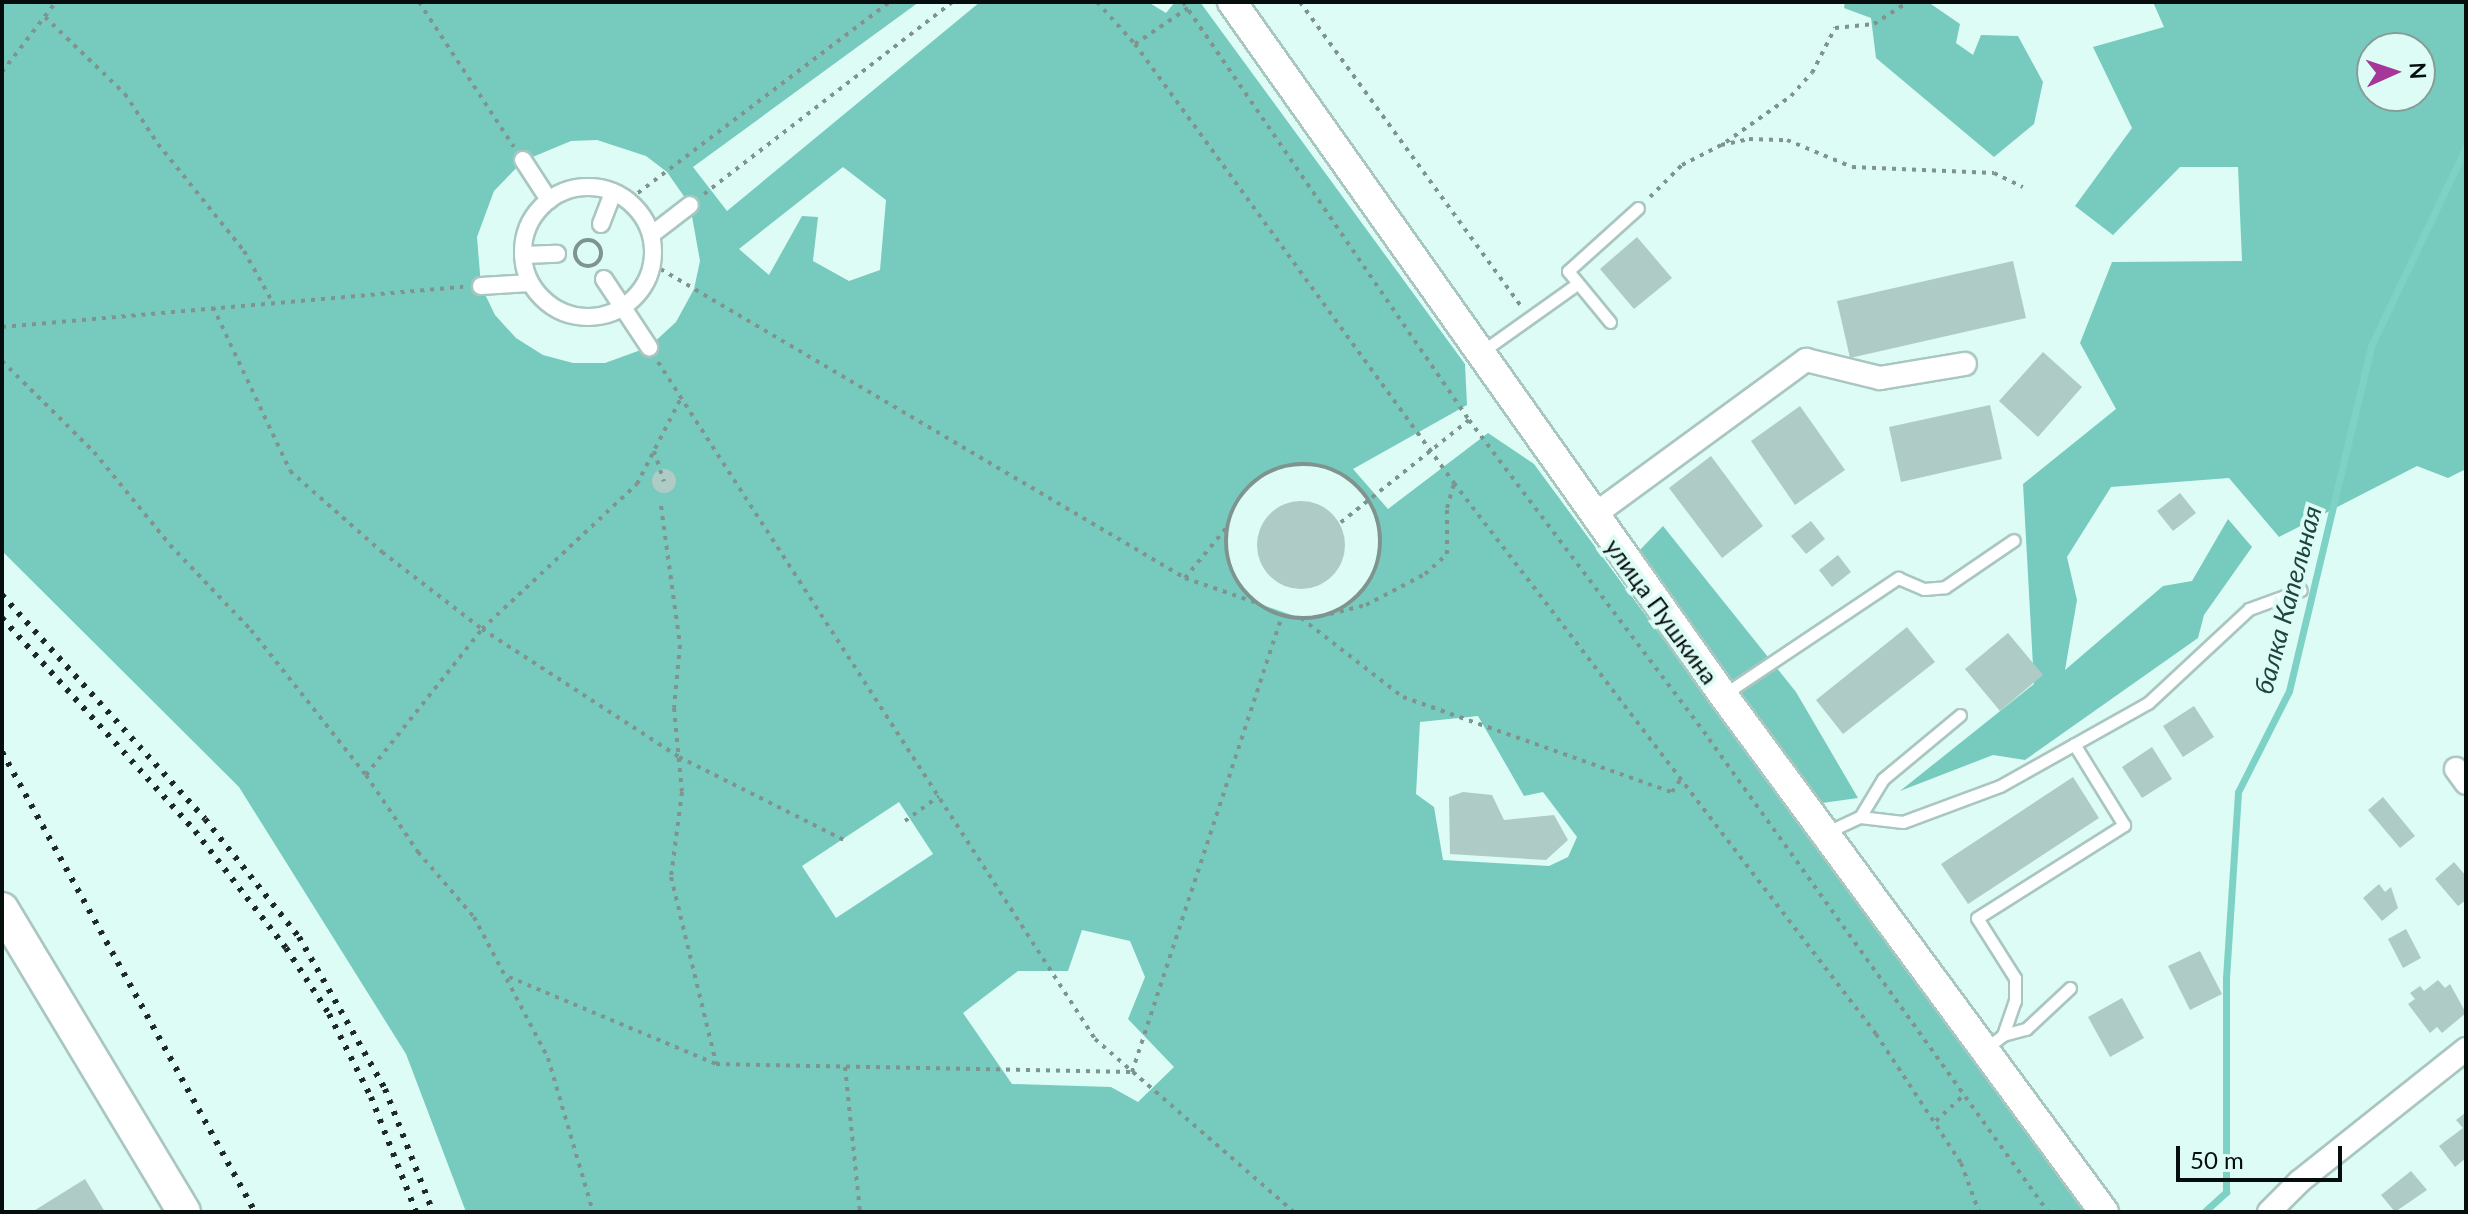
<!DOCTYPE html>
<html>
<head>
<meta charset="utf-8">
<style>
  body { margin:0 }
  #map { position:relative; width:2468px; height:1214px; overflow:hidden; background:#defcf6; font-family:Lato,sans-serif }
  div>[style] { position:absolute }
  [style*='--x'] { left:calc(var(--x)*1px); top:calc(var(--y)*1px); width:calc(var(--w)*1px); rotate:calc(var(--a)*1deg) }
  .forest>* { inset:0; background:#77cbbe }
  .stream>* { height:7px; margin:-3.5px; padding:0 3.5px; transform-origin:3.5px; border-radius:3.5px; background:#7ed2c5 }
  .building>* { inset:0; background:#aecbc6 }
  .round { border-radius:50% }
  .path>* { height:4px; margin-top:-2px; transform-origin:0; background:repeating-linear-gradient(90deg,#7f948f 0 4px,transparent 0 10px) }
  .path>.ring { margin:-2px; padding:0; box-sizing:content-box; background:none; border:4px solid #7f948f; border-radius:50% }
  .roads { filter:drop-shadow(2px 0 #aac6c1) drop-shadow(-2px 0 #aac6c1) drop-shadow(0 2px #aac6c1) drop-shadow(0 -2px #aac6c1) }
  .service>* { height:11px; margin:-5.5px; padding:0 5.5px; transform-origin:5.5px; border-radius:5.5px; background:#fff }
  .pedestrian>* { height:16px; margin:-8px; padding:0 8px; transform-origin:8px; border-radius:8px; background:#fff }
  .pedestrian>.ring { margin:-8px; padding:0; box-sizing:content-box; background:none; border:16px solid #fff; border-radius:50% }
  .minor>* { height:22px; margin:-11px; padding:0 11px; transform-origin:11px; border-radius:11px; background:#fff }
  .tertiary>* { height:28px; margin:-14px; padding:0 14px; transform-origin:14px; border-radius:14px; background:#fff }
  .secondary>* { height:32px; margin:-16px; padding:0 16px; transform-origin:16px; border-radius:16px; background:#fff }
  .rail>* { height:6px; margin-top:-3px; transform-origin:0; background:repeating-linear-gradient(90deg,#1f2a28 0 4px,transparent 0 12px) }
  span { translate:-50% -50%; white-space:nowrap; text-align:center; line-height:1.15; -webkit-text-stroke:8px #defcf6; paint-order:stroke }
  .street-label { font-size:24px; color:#050e0c }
  .water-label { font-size:26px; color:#1d443f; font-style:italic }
  .frame { position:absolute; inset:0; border:4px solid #050e0c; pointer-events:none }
  .north { position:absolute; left:2356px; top:32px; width:80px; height:80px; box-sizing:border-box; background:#defcf6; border:2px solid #879d98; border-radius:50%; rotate:87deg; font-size:22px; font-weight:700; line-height:32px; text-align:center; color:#050e0c }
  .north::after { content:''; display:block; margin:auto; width:28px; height:36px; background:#a43797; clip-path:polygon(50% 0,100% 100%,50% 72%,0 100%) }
  .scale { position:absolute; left:2176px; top:1146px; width:166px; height:36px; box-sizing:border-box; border:4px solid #050e0c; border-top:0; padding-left:10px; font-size:24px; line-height:28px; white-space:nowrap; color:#050e0c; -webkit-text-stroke:6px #defcf6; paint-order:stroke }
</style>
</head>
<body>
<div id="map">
  <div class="forest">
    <div style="clip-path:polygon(evenodd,2px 2px,919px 2px,693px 167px,727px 211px,980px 2px,1148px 2px,1166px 13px,1175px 2px,1200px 2px,1465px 364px,1467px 405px,1353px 469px,1388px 509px,1488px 433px,1534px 464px,2086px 1212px,466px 1212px,406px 1054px,239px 787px,2px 551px,2px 2px,597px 140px,646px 156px,667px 172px,690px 205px,700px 261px,694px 289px,676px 322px,649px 347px,605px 363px,573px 363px,543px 355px,516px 338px,495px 315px,481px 286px,477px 237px,494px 191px,523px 161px,571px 141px,597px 140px,2px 2px,843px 167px,886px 200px,880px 270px,849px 281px,813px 261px,818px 217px,802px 216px,769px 275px,739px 249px,843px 167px,2px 2px,1303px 463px,1329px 467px,1353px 481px,1370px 502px,1380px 536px,1374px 572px,1352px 601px,1320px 617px,1300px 618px,1257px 603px,1238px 582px,1227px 556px,1227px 528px,1236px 502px,1253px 481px,1276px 468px,1303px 463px,2px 2px,1478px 716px,1524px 796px,1543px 792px,1577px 837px,1568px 857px,1549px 866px,1443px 860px,1434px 807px,1416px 794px,1420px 722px,1478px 716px,2px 2px,899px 802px,933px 854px,836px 918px,802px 866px,899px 802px,2px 2px,1082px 930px,1130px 941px,1145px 977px,1128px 1019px,1174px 1067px,1138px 1102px,1111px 1087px,1012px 1084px,963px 1013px,1018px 971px,1068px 971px,1082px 930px)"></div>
    <div style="clip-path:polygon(1845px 2px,1928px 2px,1960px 24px,1956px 43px,1973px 55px,1981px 35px,2018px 36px,2043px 82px,2034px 124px,1994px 157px,1876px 58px,1871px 18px,1844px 8px)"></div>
    <div style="clip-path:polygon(evenodd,2153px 2px,2466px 2px,2466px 469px,2448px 478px,2417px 466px,2279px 537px,2229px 478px,2111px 487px,2067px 557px,2077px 600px,2065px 670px,2163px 586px,2192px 581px,2228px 519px,2252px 547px,2204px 615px,2198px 638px,2025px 760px,1993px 755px,1900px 791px,2034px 684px,2023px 484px,2116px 409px,2080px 343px,2112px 262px,2242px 261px,2238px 167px,2180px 167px,2113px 235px,2075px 206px,2132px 128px,2093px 47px,2164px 27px,2153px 2px,2372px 48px,2420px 48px,2420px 96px,2372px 96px,2372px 48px)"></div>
    <div style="clip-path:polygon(1663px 526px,1796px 692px,1858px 798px,1822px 803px,1637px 553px)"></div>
  </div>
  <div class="stream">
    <div style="--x:2204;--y:1212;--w:30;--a:-42"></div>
    <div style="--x:2226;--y:1192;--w:214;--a:-90"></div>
    <div style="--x:2226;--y:978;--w:186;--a:-86.3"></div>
    <div style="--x:2238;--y:792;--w:113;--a:-63.2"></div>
    <div style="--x:2289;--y:691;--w:355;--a:-76.6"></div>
    <div style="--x:2371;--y:346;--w:221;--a:-64.5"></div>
  </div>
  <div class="building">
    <div style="clip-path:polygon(1637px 237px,1672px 278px,1634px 309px,1600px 269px)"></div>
    <div style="clip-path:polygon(2013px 261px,2026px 318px,1850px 358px,1837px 301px)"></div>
    <div style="clip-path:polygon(2043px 352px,2082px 387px,2038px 437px,1999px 401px)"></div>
    <div style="clip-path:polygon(1990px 405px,2002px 459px,1901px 482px,1889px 427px)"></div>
    <div style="clip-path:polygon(1800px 406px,1845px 470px,1795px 505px,1751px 441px)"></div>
    <div style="clip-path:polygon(1711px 456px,1763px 526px,1722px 558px,1669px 488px)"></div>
    <div class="round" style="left:652px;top:469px;width:24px;height:24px"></div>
    <div style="clip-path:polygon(2180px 493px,2196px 513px,2173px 531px,2157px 511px)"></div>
    <div class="round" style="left:1257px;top:501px;width:88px;height:88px"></div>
    <div style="clip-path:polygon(1811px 521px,1825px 539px,1806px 554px,1791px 536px)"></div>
    <div style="clip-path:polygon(1838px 555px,1851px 572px,1832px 587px,1819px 570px)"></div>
    <div style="clip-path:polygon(1907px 627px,1935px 662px,1843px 734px,1816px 700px)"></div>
    <div style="clip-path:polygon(2008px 633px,2043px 675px,2000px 711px,1965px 669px)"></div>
    <div style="clip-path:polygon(2194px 706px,2214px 737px,2183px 757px,2163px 726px)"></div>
    <div style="clip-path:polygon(2152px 747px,2172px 779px,2142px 798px,2122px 767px)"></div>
    <div style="clip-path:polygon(2073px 777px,2099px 818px,1968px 904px,1941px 864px)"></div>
    <div style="clip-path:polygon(1463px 792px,1492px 795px,1504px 820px,1554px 815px,1568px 840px,1546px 860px,1450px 854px,1449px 797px)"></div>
    <div style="clip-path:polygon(2383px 797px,2415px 836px,2400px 848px,2368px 810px)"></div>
    <div style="clip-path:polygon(2454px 862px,2466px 876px,2466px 900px,2458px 906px,2435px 879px)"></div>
    <div style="clip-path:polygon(2379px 884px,2385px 892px,2391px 887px,2398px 908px,2382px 921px,2363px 898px)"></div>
    <div style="clip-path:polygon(2406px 929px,2421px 958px,2403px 968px,2388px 939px)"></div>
    <div style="clip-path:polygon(2200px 951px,2222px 994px,2190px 1010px,2168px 966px)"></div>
    <div style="clip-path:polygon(2438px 980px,2445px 988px,2450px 984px,2466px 1013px,2442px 1033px,2437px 1027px,2430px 1033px,2408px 1004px,2415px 999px,2410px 993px,2420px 986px,2424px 991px)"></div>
    <div style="clip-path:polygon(2122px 998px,2144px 1038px,2110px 1057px,2088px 1017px)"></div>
    <div style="clip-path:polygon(2465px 1113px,2466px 1158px,2455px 1167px,2439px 1146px,2463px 1128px,2456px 1120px)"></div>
    <div style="clip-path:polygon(2411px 1171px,2427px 1190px,2395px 1212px,2381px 1195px)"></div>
    <div style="clip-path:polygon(85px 1179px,105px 1212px,32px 1212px)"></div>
  </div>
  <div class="path">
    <div style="--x:419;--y:2;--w:173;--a:56.8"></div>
    <div style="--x:1097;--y:2;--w:57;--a:47.9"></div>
    <div style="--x:1135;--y:44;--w:543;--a:54"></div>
    <div style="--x:1454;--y:483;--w:694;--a:52.55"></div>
    <div style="--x:1876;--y:1034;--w:154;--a:56.6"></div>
    <div style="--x:1961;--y:1163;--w:52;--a:69.8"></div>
    <div style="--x:1183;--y:2;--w:506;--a:55.62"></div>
    <div style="--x:1469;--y:420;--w:165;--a:141.4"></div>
    <div style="--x:1300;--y:2;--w:376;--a:54"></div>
    <div style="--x:45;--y:17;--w:111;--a:43.9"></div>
    <div style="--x:125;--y:94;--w:60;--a:56.6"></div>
    <div style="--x:158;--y:144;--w:137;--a:51.2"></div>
    <div style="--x:244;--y:251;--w:57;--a:60.8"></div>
    <div style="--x:1135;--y:44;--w:64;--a:-34.2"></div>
    <div style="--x:2;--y:72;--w:88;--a:-52.4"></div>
    <div style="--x:1726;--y:142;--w:80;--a:-35.3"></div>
    <div style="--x:1791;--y:96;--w:31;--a:-48"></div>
    <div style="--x:1812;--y:73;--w:51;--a:-62.9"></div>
    <div style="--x:1835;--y:28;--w:39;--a:-6"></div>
    <div style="--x:1874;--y:24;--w:40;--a:-32.9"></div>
    <div style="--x:704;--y:194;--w:314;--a:-37.7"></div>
    <div style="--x:1650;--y:197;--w:45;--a:-45"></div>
    <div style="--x:1682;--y:165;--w:44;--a:-27.1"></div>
    <div style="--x:1721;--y:145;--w:29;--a:-12"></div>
    <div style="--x:1749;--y:139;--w:38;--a:2"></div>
    <div style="--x:1787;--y:140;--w:70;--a:22.6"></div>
    <div style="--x:1852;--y:167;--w:142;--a:2.4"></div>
    <div style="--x:1994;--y:173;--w:32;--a:26"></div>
    <div style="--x:630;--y:199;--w:326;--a:-37.2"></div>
    <div class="ring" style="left:575px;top:240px;width:22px;height:22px"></div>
    <div style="--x:652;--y:264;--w:619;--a:30.5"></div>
    <div style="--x:1185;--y:578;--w:76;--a:19.1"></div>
    <div style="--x:213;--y:307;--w:181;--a:64.8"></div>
    <div style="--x:290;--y:471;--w:123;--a:41.4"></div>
    <div style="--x:382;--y:552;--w:126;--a:37.6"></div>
    <div style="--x:482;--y:629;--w:235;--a:33"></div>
    <div style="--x:679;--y:757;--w:189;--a:26.7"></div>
    <div style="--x:2;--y:327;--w:463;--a:-5"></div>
    <div style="--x:2;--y:361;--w:129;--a:44.7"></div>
    <div style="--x:94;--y:452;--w:120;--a:50.7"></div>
    <div style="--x:170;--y:545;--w:117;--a:46.4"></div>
    <div style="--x:251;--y:630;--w:185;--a:51.6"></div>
    <div style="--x:366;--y:775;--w:93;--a:56"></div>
    <div style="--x:418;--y:852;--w:86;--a:49.3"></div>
    <div style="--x:474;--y:917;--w:159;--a:62.3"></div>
    <div style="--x:548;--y:1058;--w:160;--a:73.7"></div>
    <div style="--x:658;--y:362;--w:806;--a:57.16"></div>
    <div style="--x:1095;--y:1039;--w:264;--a:41"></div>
    <div style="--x:1469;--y:420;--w:399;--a:53"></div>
    <div style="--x:1709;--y:739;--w:582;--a:54.37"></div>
    <div style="--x:654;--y:451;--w:32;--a:72"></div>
    <div class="ring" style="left:1226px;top:464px;width:150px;height:150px"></div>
    <div style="--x:661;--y:506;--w:140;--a:82.2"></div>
    <div style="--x:680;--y:645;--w:63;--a:95.4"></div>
    <div style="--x:674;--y:708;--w:84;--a:84.6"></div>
    <div style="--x:682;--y:792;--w:86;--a:97.4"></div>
    <div style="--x:671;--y:877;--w:191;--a:76.4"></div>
    <div style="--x:1185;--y:578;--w:65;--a:-50.6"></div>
    <div style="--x:1330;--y:614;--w:37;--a:-14"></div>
    <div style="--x:1366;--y:605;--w:67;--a:-27.7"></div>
    <div style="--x:1425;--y:574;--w:30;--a:-42"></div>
    <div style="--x:1447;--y:554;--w:46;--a:-90"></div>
    <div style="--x:1447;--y:508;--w:26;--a:-74"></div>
    <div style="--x:1301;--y:618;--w:129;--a:37.8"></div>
    <div style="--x:1403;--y:697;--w:285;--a:19.5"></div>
    <div style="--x:1672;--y:792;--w:14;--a:-56"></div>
    <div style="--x:366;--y:775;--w:186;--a:-51.5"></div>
    <div style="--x:482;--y:629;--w:212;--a:-43.1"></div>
    <div style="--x:637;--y:484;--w:97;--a:-62.9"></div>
    <div style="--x:905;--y:821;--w:42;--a:-36.3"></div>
    <div style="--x:509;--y:977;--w:225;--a:22.8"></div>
    <div style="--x:716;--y:1064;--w:416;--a:1.1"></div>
    <div style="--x:1132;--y:1072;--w:481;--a:-71.8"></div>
    <div style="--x:845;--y:1067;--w:146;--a:84.1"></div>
    <div style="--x:1936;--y:1121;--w:38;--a:-43"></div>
  </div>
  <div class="roads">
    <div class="service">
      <div style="--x:1610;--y:322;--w:66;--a:-129.5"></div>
      <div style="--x:1568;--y:271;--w:94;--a:-42"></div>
      <div style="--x:1480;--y:353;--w:119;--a:-35.4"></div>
      <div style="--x:1723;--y:695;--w:211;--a:-33.8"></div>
      <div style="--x:1898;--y:578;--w:28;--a:23"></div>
      <div style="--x:1924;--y:589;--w:21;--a:-5"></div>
      <div style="--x:1945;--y:587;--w:83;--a:-34.3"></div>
      <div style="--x:1860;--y:817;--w:44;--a:-58.8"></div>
      <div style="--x:1883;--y:779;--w:100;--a:-39.7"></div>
      <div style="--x:1825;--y:833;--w:38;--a:-25"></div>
      <div style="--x:1860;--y:817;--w:43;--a:6.6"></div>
      <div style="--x:1903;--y:822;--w:103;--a:-20.4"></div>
      <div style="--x:2000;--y:786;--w:170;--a:-29.3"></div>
      <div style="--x:2148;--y:703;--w:138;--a:-42.9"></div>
      <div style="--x:2249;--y:609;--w:55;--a:-20.1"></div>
      <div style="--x:2003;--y:1035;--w:24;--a:-15"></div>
      <div style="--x:2026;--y:1029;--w:60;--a:-43"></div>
      <div style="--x:1984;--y:1050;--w:24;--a:-38"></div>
      <div style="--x:2003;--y:1035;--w:36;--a:-71"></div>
      <div style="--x:2015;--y:1001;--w:23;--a:-90"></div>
      <div style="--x:2015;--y:978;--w:71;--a:-122.3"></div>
      <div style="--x:1977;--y:918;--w:174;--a:-32.3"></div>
      <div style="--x:2124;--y:825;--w:95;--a:-121.7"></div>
    </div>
    <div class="pedestrian">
      <div style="--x:523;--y:160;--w:48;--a:57"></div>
      <div class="ring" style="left:523px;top:187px;width:114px;height:114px"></div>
      <div style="--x:601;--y:224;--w:34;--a:-69"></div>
      <div style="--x:651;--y:235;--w:49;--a:-37.6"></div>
      <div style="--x:523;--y:255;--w:34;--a:-2"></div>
      <div style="--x:604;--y:279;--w:82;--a:56.5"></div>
      <div style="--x:481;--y:286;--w:49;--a:-3.5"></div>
    </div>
    <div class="minor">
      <div style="--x:1594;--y:515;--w:263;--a:-36.2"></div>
      <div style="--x:1806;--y:360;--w:76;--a:13.7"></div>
      <div style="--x:1880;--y:378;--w:86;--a:-9.4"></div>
      <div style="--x:2456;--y:769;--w:17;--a:54"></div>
      <div style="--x:2269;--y:1212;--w:44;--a:-45"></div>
      <div style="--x:2300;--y:1181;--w:212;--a:-38.5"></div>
    </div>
    <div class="tertiary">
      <div style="--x:1232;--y:2;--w:849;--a:54.68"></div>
      <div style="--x:1723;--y:695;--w:642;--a:53.61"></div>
    </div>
    <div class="secondary">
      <div style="--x:2;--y:909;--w:353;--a:59"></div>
    </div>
  </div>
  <div class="rail">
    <div style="--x:2;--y:595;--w:302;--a:47.8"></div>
    <div style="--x:205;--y:819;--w:151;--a:51.5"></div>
    <div style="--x:299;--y:937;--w:175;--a:60.5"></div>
    <div style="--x:385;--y:1089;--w:132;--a:68.7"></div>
    <div style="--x:2;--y:618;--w:287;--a:47.8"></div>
    <div style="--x:195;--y:831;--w:148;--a:52.1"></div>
    <div style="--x:286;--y:948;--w:79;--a:56.9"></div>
    <div style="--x:329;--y:1014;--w:93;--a:63.2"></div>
    <div style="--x:371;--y:1097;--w:123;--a:68.6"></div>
    <div style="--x:2;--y:752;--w:525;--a:61.19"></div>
  </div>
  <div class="street-label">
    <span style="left:1662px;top:611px;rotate:54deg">улица Пушкина</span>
  </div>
  <div class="water-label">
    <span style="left:2288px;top:600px;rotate:-75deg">балка Капельная</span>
  </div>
  <div class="frame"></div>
  <div class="north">N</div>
  <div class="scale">50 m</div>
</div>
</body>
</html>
